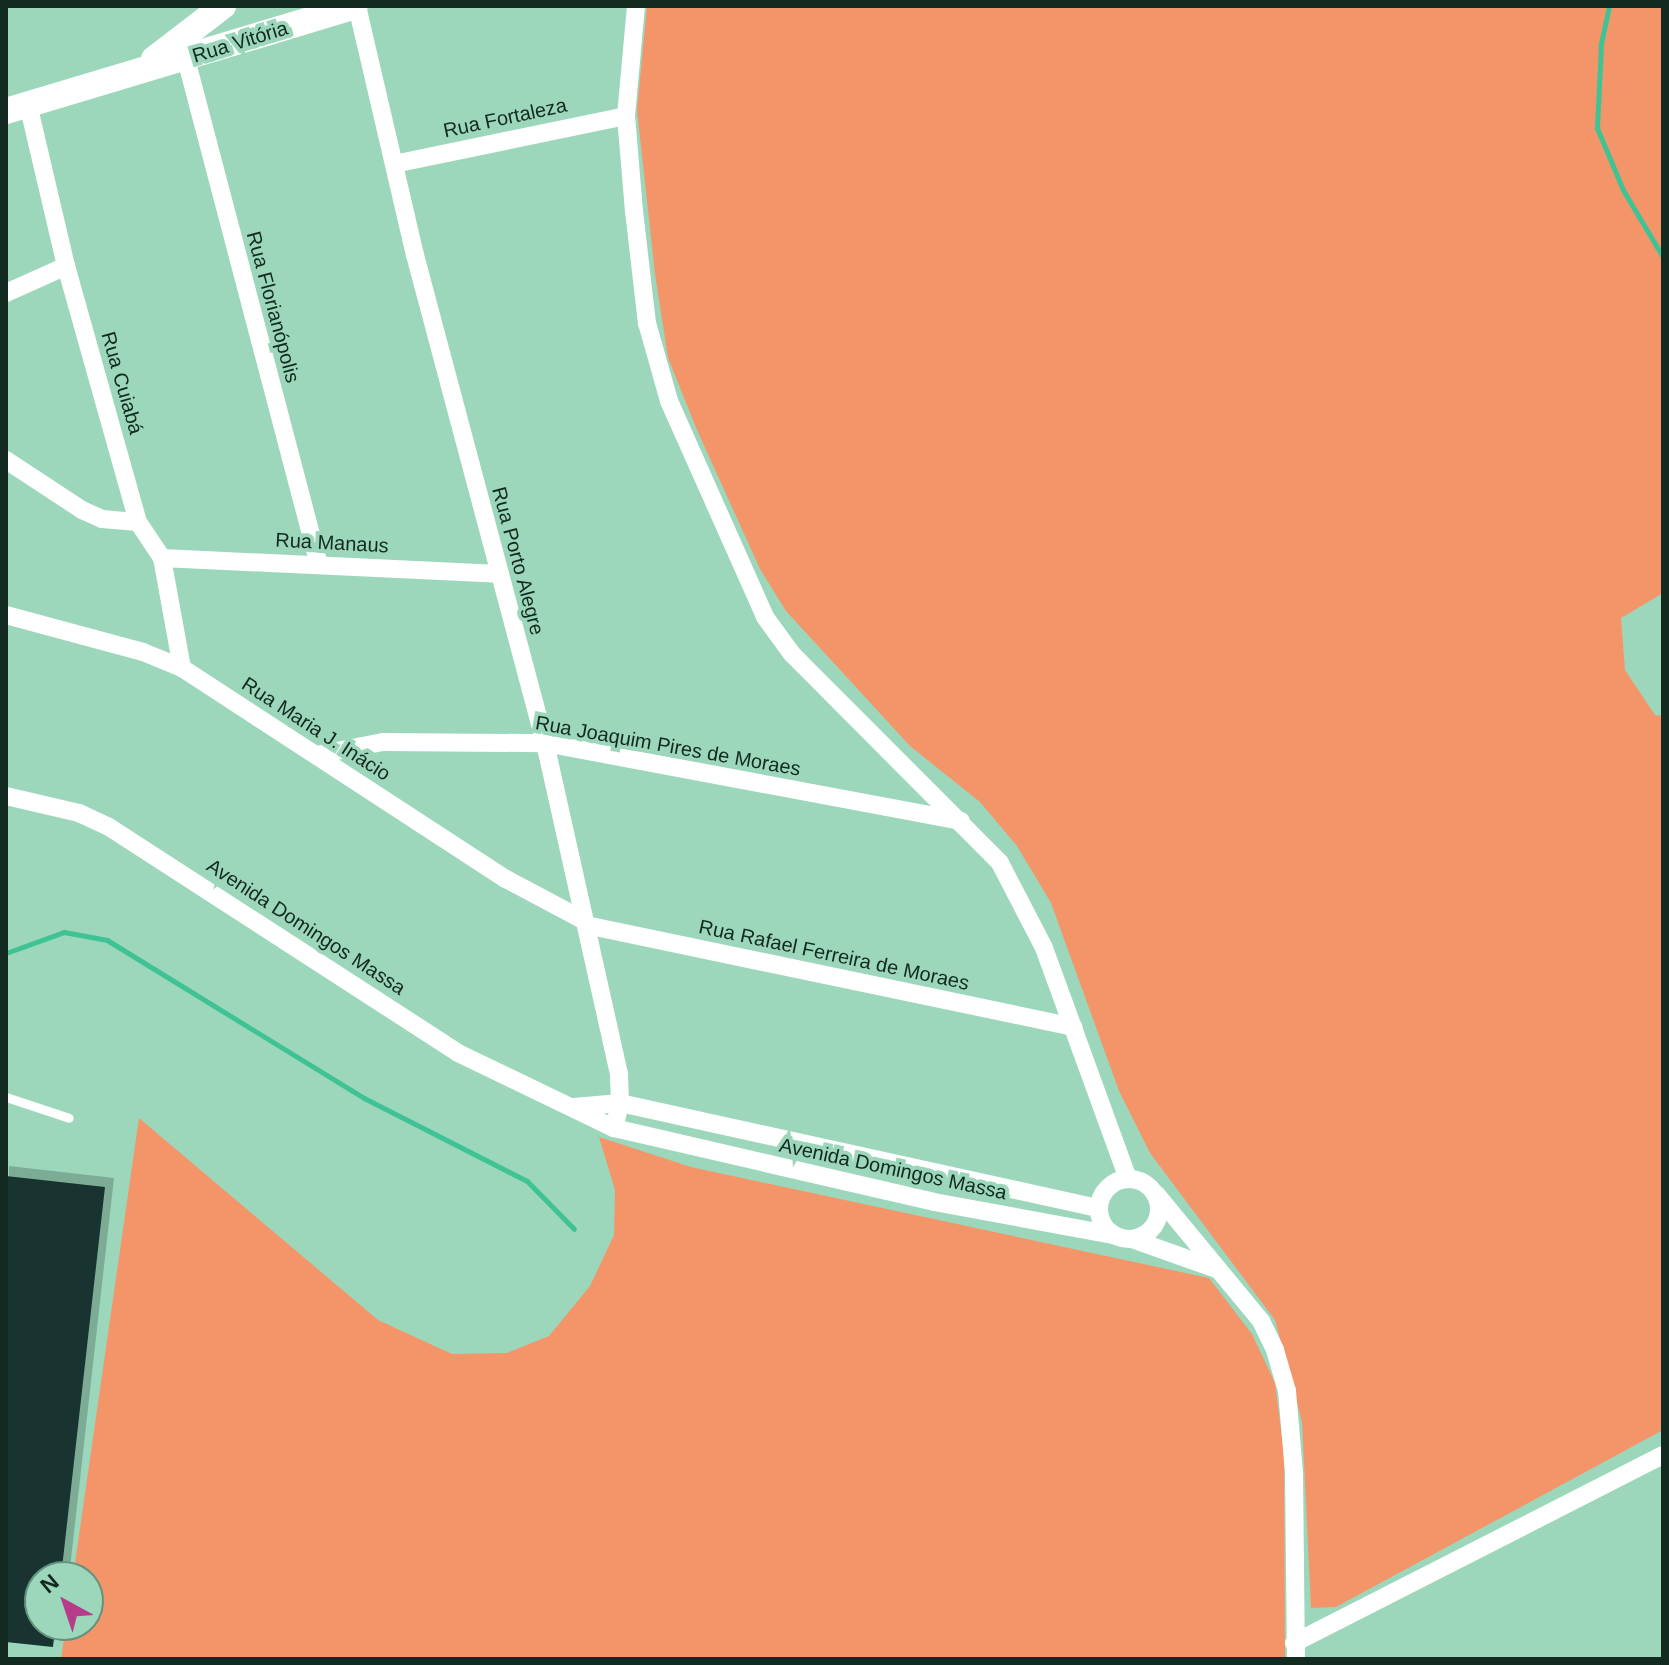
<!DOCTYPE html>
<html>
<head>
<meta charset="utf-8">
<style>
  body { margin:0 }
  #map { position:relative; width:1669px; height:1665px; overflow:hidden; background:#9cd7bc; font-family:Arial,sans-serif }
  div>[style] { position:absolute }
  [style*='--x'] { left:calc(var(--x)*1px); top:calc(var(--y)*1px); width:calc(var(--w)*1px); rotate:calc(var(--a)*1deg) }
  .green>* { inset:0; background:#f49569 }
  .shadow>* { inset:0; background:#0003 }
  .stream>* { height:5px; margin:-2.5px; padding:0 2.5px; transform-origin:2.5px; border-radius:2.5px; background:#40c394 }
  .building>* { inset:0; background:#193430 }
  .lane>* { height:9px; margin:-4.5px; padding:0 4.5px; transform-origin:4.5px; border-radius:4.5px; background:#fff }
  .street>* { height:18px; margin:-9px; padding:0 9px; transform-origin:9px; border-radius:9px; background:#fff }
  .street>.ring { margin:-9px; padding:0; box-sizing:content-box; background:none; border:18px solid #fff; border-radius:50% }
  .secondary>* { height:26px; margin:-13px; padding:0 13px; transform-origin:13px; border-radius:13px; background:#fff }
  span { translate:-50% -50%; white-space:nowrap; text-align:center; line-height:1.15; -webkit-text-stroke:8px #9cd7bc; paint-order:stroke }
  .street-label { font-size:20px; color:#122a20 }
  .frame { position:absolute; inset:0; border:8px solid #122a20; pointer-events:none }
  .north { position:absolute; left:24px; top:1561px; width:80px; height:80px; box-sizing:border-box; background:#9cd7bc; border:2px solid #65927e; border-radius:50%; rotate:320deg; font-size:22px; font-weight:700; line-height:32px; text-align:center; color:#122a20 }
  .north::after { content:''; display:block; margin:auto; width:28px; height:36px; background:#b73b8b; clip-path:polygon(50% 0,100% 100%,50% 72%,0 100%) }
</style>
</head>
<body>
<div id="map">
  <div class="green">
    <div style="clip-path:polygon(647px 6px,1663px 6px,1663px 593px,1621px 618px,1625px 670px,1655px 715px,1663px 716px,1663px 1430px,1336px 1607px,1311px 1608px,1302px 1422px,1275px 1320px,1150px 1153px,1119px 1091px,1051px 903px,1017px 846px,980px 802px,910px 746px,786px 611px,760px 569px,697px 430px,668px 358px,655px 274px,637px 110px)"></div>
    <div style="clip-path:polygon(139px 1118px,378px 1320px,452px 1354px,507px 1353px,549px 1336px,590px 1286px,614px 1235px,615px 1190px,599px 1137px,691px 1167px,1209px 1278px,1252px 1334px,1275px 1383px,1284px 1452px,1285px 1659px,61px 1659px,66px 1625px,88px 1625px,88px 1577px,73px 1577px)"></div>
  </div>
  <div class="shadow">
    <div style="clip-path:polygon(9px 1166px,114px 1178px,69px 1577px,40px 1577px,40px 1625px,63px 1625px,52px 1645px,6px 1640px)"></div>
  </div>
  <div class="stream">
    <div style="--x:1609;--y:6;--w:40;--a:102"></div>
    <div style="--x:1601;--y:45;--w:83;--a:92.8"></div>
    <div style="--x:1597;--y:128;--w:67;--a:67.2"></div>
    <div style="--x:1623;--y:190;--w:78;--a:59.2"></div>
    <div style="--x:6;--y:953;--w:62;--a:-19.9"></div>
    <div style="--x:64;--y:932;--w:44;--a:10.5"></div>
    <div style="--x:107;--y:940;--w:302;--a:31.6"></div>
    <div style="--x:364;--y:1098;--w:183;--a:27"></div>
    <div style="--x:527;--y:1181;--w:67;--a:45.6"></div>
  </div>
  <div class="building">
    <div style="clip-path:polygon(6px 1176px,105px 1187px,61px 1577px,40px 1577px,40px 1625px,55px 1625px,53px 1647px,6px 1642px)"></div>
  </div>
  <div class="lane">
    <div style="--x:6;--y:1097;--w:66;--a:18.4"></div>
  </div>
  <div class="street">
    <div style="--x:357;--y:6;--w:256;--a:76.9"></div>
    <div style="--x:415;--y:255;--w:505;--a:75.08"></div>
    <div style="--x:545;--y:743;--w:340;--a:77.4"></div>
    <div style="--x:619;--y:1075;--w:28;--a:88"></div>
    <div style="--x:620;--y:1103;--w:26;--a:103"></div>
    <div style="--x:636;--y:6;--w:110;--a:95.2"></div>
    <div style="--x:626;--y:116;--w:95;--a:85.2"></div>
    <div style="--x:634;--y:211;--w:113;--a:83.4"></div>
    <div style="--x:647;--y:323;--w:81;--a:74.2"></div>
    <div style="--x:669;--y:401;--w:236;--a:66"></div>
    <div style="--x:765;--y:617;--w:46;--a:53.9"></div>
    <div style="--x:792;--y:654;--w:295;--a:45.1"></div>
    <div style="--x:1000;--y:863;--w:96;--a:62.6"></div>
    <div style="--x:1044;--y:948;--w:246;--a:70"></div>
    <div style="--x:186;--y:59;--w:523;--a:75.27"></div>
    <div style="--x:28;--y:104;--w:166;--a:76.8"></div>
    <div style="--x:66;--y:266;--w:266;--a:74.3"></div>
    <div style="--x:138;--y:522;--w:43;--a:56.3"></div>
    <div style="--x:162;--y:558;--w:112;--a:79.7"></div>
    <div style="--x:394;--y:164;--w:237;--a:-11.7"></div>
    <div style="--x:6;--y:293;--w:66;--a:-24.2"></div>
    <div style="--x:6;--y:460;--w:91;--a:33.3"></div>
    <div style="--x:82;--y:510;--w:22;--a:24"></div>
    <div style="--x:102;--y:519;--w:36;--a:5"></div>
    <div style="--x:162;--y:558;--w:337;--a:2.7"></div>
    <div style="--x:6;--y:615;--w:142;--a:15.1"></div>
    <div style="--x:143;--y:652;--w:42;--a:22.3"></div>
    <div style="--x:182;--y:668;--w:387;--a:33.1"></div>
    <div style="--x:506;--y:879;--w:89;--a:28"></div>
    <div style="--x:316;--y:755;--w:68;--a:-11"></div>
    <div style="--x:383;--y:742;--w:162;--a:0.4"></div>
    <div style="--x:545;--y:743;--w:423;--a:10.6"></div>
    <div style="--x:6;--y:796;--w:75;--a:13.1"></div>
    <div style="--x:79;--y:813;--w:33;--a:25"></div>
    <div style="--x:109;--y:827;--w:416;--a:32.9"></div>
    <div style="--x:458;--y:1053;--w:173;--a:25.7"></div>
    <div style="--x:614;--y:1128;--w:328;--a:13"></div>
    <div style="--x:934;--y:1202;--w:183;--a:10.4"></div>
    <div style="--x:586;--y:925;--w:498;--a:11.8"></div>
    <div style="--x:574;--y:1107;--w:46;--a:-5"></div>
    <div style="--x:620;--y:1103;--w:490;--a:12.4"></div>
    <div class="ring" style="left:1099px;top:1179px;width:42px;height:42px"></div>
    <div style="--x:1156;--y:1194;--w:165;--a:50.4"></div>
    <div style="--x:1261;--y:1321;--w:32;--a:64"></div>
    <div style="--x:1275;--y:1350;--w:43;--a:73.7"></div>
    <div style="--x:1287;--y:1391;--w:81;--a:85.1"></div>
    <div style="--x:1294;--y:1472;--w:187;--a:89.4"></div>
    <div style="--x:1132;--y:1239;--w:92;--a:19.6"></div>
    <div style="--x:1294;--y:1643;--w:414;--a:-27"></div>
  </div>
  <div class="secondary">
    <div style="--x:154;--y:59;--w:87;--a:-37.5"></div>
    <div style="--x:6;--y:111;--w:364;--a:-16.7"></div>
  </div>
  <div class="street-label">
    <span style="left:240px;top:42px;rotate:-17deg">Rua Vitória</span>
    <span style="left:505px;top:118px;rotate:-12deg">Rua Fortaleza</span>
    <span style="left:273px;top:307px;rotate:75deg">Rua Florianópolis</span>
    <span style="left:122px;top:383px;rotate:74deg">Rua Cuiabá</span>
    <span style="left:332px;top:543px;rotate:3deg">Rua Manaus</span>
    <span style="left:518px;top:561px;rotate:75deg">Rua Porto Alegre</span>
    <span style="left:316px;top:729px;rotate:33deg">Rua Maria J. Inácio</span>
    <span style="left:668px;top:746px;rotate:10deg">Rua Joaquim Pires de Moraes</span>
    <span style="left:306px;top:927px;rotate:33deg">Avenida Domingos Massa</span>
    <span style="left:834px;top:955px;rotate:12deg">Rua Rafael Ferreira de Moraes</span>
    <span style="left:893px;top:1169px;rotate:12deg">Avenida Domingos Massa</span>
  </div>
  <div class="frame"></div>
  <div class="north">N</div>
</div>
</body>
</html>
